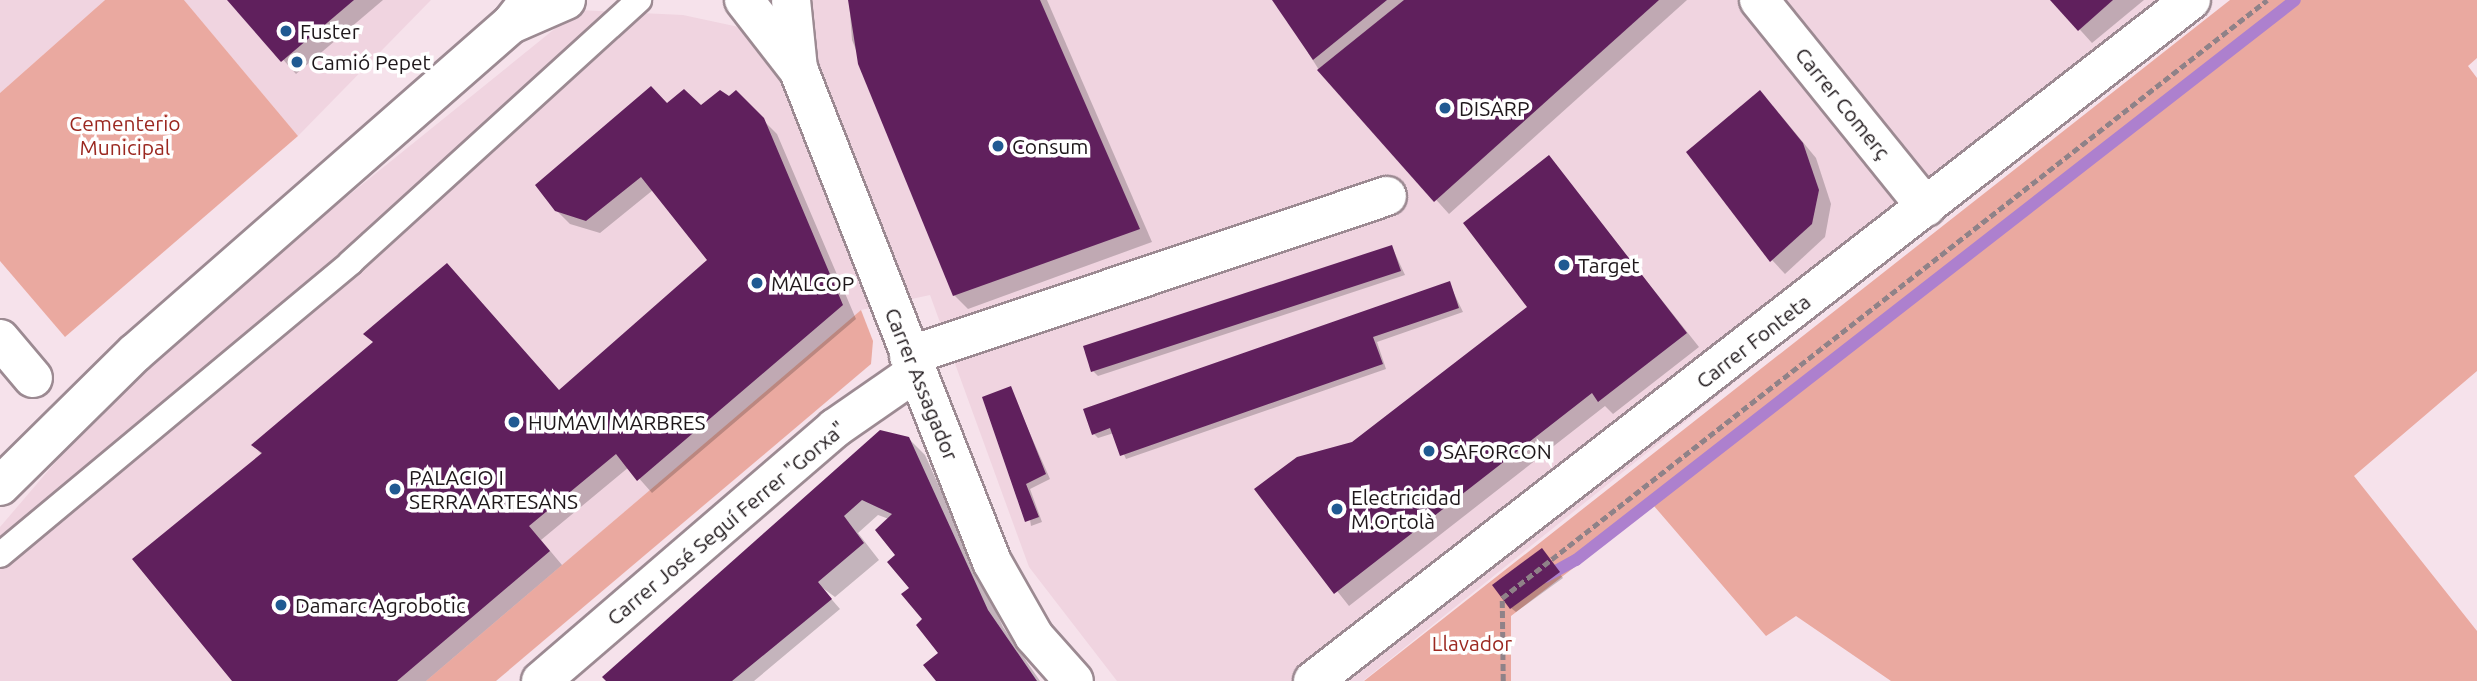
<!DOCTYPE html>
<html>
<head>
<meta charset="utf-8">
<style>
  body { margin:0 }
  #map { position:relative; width:2477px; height:681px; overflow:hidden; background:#f6e2eb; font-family:Ubuntu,sans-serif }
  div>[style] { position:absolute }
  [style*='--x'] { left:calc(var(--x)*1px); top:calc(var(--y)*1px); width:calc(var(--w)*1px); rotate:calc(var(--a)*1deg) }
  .built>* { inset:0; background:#f0d4e0 }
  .green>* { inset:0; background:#eaa9a0 }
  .shadow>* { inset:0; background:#0003 }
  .stream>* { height:12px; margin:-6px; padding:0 6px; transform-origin:6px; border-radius:6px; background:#ad80ce }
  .building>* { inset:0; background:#60205d }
  .path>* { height:4.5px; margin-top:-2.25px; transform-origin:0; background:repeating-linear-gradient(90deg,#8f8288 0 7px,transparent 0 10.5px) }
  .roads { filter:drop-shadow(2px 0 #9c8a92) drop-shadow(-2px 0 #9c8a92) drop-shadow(0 2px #9c8a92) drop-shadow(0 -2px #9c8a92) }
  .lane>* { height:24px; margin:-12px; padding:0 12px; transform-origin:12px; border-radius:12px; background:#fff }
  .street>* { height:38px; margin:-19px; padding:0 19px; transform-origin:19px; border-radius:19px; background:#fff }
  .secondary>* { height:38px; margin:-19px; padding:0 19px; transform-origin:19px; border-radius:19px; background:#fff }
  .dots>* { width:19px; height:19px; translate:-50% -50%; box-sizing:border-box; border:4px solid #fff; border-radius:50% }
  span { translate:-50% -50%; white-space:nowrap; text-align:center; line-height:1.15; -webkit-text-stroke:7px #fff; paint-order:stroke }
  .poi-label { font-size:21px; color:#1e171a }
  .left { translate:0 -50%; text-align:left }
  .street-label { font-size:21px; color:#1e171a }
  .park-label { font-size:21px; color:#9b2820 }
</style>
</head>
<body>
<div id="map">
  <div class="built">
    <div style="clip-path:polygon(0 0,105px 0,0 93px)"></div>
    <div style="clip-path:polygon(184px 0,431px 0,298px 136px)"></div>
    <div style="clip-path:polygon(794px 0,2210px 0,1363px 681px,1117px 681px,1029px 567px,930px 295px,861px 310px,426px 681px,0 681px,0 527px,95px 416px,328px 212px,578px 10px,683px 15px,739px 27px)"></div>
  </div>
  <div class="green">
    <div style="clip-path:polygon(105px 0,184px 0,298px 136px,65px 337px,0 261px,0 93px)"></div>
    <div style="clip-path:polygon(2230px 0,2477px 0,2477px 58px,2468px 66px,2477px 78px,2477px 371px,2354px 476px,2477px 631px,2477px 681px,1891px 681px,1796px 616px,1766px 636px,1654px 506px,1511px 616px,1511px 681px,1364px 681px)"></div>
    <div style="clip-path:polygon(861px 310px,873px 341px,871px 364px,496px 681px,426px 681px)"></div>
  </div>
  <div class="shadow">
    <div style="clip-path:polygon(230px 0,383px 0,296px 74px)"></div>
    <div style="clip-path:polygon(849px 0,1047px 0,1152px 242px,968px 309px,954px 295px,852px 40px)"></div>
    <div style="clip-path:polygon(1275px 0,1687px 0,1449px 214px,1319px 70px)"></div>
    <div style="clip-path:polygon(2053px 0,2144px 0,2092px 43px)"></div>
    <div style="clip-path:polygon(736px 93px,777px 134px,856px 319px,652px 493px,629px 467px,541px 540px,562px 565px,426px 681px,235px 681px,262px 455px,253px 445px,560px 391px,709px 260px,653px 190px,600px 233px,570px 224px,556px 210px,667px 105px,700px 107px)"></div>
    <div style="clip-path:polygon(1773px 106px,1816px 158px,1831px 204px,1825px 237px,1785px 274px,1772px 260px)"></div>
    <div style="clip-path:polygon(1549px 158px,1699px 347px,1613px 414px,1605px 406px,1349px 606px,1257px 490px,1353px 444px,1529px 307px)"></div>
    <div style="clip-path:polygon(1392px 247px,1405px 275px,1098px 376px,1093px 371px)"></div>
    <div style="clip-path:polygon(1449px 283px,1463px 312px,1377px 342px,1386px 369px,1126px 459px,1114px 433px,1098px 438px,1094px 434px)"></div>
    <div style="clip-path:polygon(1010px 388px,1050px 479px,1030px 489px,1042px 522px,1031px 526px)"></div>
    <div style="clip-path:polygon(908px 438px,925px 455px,1003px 627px,1040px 681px,938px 681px,940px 653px,897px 556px,889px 519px,878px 515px,858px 533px,879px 560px,835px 597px,820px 586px,840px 609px,754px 681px,608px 681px)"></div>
    <div style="clip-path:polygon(1546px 555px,1563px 578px,1516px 612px,1511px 608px)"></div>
  </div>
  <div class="stream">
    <div style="--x:1545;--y:577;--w:35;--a:-29"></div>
    <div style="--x:1576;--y:560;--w:911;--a:-37.91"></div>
  </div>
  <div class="building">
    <div style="clip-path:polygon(227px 0,354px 0,281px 62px)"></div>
    <div style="clip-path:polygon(848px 0,1040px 0,1140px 229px,953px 296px,858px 64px)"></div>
    <div style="clip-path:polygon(1272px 0,1387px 0,1313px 60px)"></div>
    <div style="clip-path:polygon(1404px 0,1659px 0,1434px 202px,1317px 70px)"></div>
    <div style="clip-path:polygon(2050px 0,2113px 0,2078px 31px)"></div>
    <div style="clip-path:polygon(651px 86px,667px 103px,684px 89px,701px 105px,720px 90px,729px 96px,736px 90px,764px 118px,843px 305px,637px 481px,616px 454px,529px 526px,550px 551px,397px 681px,232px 681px,132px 559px,262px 453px,251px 445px,373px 342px,363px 334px,447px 263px,559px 390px,707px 260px,641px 177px,586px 221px,555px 211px,535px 185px)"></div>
    <div style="clip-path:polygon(1760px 90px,1803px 143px,1819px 190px,1812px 224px,1770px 262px,1686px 152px)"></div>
    <div style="clip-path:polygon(1549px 155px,1687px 333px,1598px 402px,1592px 393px,1334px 594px,1254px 489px,1297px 457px,1352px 442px,1527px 307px,1463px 223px)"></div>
    <div style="clip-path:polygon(1392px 245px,1401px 271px,1091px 372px,1083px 346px)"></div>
    <div style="clip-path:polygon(1450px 281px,1459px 308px,1373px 337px,1383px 364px,1120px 456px,1110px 428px,1092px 435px,1083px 409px)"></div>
    <div style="clip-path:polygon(1011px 386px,1046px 474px,1026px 484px,1039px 517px,1025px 522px,982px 397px)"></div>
    <div style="clip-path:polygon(880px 430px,909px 437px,988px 610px,1037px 681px,936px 681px,923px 665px,938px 653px,916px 625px,922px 619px,901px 594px,909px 588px,887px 562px,895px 555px,875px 530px,892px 514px,862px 500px,844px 516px,864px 543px,818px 582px,832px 599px,732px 681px,606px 681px,602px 677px)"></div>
    <div style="clip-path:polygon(1542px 548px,1560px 572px,1510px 609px,1492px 585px)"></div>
  </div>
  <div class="path">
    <div style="--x:1503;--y:681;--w:83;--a:-90.7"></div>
    <div style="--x:1502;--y:598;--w:971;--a:-38.01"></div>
  </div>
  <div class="roads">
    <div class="lane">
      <div style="--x:0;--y:555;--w:456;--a:-39.8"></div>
      <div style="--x:350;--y:263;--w:391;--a:-42.3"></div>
    </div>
    <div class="street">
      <div style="--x:744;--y:0;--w:90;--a:52.2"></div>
      <div style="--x:799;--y:71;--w:528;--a:68.54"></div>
      <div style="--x:992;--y:562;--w:85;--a:60.4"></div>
      <div style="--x:1034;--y:636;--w:60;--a:48.4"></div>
      <div style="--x:791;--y:0;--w:69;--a:84.2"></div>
      <div style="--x:1759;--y:0;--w:266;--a:51.1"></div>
      <div style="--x:0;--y:339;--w:51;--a:49.8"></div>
      <div style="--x:909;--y:356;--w:504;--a:-18.51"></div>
      <div style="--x:541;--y:681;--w:388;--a:-40.7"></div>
      <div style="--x:835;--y:428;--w:98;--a:-34.7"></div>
      <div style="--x:1313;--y:681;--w:1111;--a:-37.8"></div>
    </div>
    <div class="secondary">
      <div style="--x:511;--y:24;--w:60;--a:-23.6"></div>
      <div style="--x:0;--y:486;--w:190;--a:-44.6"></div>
      <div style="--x:135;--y:353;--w:500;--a:-41.2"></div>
      <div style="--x:511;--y:24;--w:31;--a:-52"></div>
    </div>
  </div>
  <div class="dots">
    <div style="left:286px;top:31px;background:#205a92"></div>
    <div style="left:297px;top:62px;background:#205a92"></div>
    <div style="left:1445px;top:108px;background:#205a92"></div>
    <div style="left:998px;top:146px;background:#205a92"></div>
    <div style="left:1564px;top:265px;background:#205a92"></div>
    <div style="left:757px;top:283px;background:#205a92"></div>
    <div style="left:514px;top:422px;background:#205a92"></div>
    <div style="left:1429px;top:451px;background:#205a92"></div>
    <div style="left:395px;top:489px;background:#205a92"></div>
    <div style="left:1337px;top:509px;background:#205a92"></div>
    <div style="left:281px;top:605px;background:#205a92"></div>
  </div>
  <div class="poi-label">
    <span class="left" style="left:300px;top:31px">Fuster</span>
    <span class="left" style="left:311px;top:62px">Camió Pepet</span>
    <span class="left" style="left:1459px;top:108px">DISARP</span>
    <span class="left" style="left:1012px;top:146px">Consum</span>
    <span class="left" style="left:1578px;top:265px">Target</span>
    <span class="left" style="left:771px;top:283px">MALCOP</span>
    <span class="left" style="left:528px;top:422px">HUMAVI MARBRES</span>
    <span class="left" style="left:1443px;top:451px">SAFORCON</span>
    <span class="left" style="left:409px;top:489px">PALACIO I<br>SERRA ARTESANS</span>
    <span class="left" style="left:1351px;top:509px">Electricidad<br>M.Ortolà</span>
    <span class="left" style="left:295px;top:605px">Damarc Agrobotic</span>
  </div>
  <div class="street-label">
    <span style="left:1843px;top:103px;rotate:51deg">Carrer Comerç</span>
    <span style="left:1753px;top:341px;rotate:-38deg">Carrer Fonteta</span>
    <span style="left:922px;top:384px;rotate:68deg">Carrer Assagador</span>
    <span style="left:726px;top:523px;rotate:-40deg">Carrer José Seguí Ferrer "Gorxa"</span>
  </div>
  <div class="park-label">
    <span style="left:125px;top:135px">Cementerio<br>Municipal</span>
    <span style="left:1472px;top:643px">Llavador</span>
  </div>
</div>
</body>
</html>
